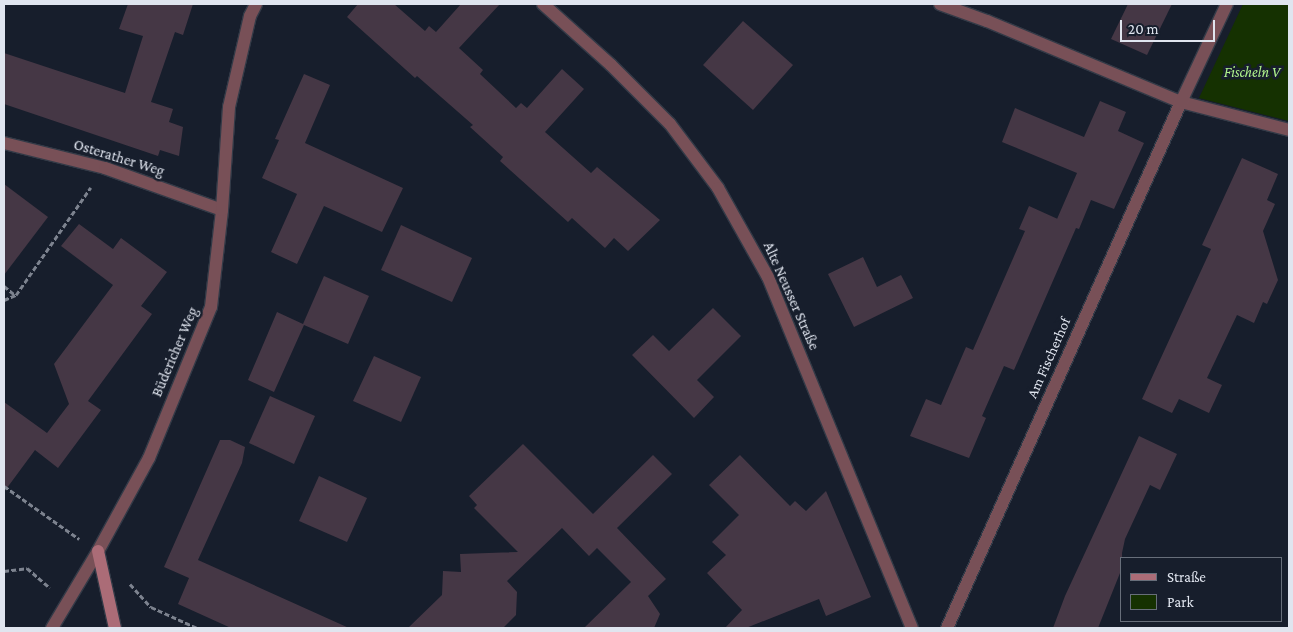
<!DOCTYPE html>
<html>
<head>
<meta charset="utf-8">
<style>
  body { margin:0 }
  #map { position:relative; width:1293px; height:632px; overflow:hidden; background:#171e2c; font-family:"Crimson Pro",serif }
  div>[style] { position:absolute }
  [style*='--x'] { left:calc(var(--x)*1px); top:calc(var(--y)*1px); width:calc(var(--w)*1px); rotate:calc(var(--a)*1deg) }
  .green>* { inset:0; background:#153101 }
  .building>* { inset:0; background:#453745 }
  .path>* { height:3px; margin-top:-1.5px; transform-origin:0; background:repeating-linear-gradient(90deg,#7d838f 0 5px,transparent 0 7.5px) }
  .roads { filter:drop-shadow(1px 0 #333a47) drop-shadow(-1px 0 #333a47) drop-shadow(0 1px #333a47) drop-shadow(0 -1px #333a47) }
  .lane>* { height:12px; margin:-6px; padding:0 6px; transform-origin:6px; border-radius:6px; background:#785057 }
  .street>* { height:12px; margin:-6px; padding:0 6px; transform-origin:6px; border-radius:6px; background:#785057 }
  .secondary>* { height:12px; margin:-6px; padding:0 6px; transform-origin:6px; border-radius:6px; background:#ab6c77 }
  span { translate:-50% -50%; white-space:nowrap; text-align:center; line-height:1.15; -webkit-text-stroke:5px #171e2c; paint-order:stroke }
  .park-label { font-size:15px; color:#aef18b; font-style:italic }
  .street-label { font-size:15px; color:#e0e5ef }
  .frame { position:absolute; inset:0; border:5px solid #e0e5ef; pointer-events:none }
  .legend { position:absolute; left:1120px; top:557px; width:162px; height:65px; box-sizing:border-box; background:#171e2c; border:1px solid #676e7a; margin:0; padding:6px 9px; list-style:none; font-size:15px; color:#e0e5ef }
  .legend li { display:flex; align-items:center; gap:10px; height:25px }
  .legend b { width:25px; border:1px solid #676e7a }
  .scale { position:absolute; left:1120px; top:20px; width:95px; height:22px; box-sizing:border-box; border:2px solid #e0e5ef; border-top:0; padding-left:6px; font-size:15px; line-height:18px; white-space:nowrap; color:#e0e5ef; -webkit-text-stroke:4px #171e2c; paint-order:stroke }
</style>
</head>
<body>
<div id="map">
  <div class="green">
    <div style="clip-path:polygon(1243px 4px,1289px 4px,1289px 121px,1199px 98px)"></div>
  </div>
  <div class="building">
    <div style="clip-path:polygon(128px 4px,193px 4px,183px 35px,175px 32px,151px 102px,173px 109px,169px 122px,183px 127px,179px 156px,160px 150px,158px 156px,4px 104px,4px 53px,125px 93px,143px 36px,119px 29px)"></div>
    <div style="clip-path:polygon(358px 4px,394px 4px,425px 31px,429px 26px,436px 32px,461px 4px,500px 4px,459px 48px,483px 70px,480px 74px,516px 108px,521px 103px,527px 108px,562px 69px,584px 89px,545px 132px,591px 173px,597px 167px,660px 220px,628px 251px,614px 238px,605px 248px,572px 218px,568px 222px,500px 161px,503px 157px,470px 127px,473px 125px,417px 76px,415px 78px,347px 17px)"></div>
    <div style="clip-path:polygon(1128px 4px,1172px 4px,1147px 55px,1111px 39px)"></div>
    <div style="clip-path:polygon(743px 21px,793px 65px,753px 110px,703px 65px)"></div>
    <div style="clip-path:polygon(304px 74px,330px 85px,305px 143px,403px 188px,382px 232px,324px 206px,297px 264px,271px 252px,297px 194px,262px 178px,279px 140px,275px 139px)"></div>
    <div style="clip-path:polygon(1100px 101px,1126px 112px,1118px 131px,1144px 143px,1114px 209px,1091px 200px,1079px 229px,1076px 228px,1014px 370px,1004px 366px,982px 416px,986px 418px,969px 458px,910px 436px,926px 399px,941px 405px,966px 347px,973px 350px,1025px 231px,1019px 229px,1029px 206px,1071px 225px,1057px 219px,1077px 173px,1002px 142px,1015px 108px,1084px 137px)"></div>
    <div style="clip-path:polygon(1242px 158px,1278px 174px,1267px 200px,1275px 204px,1263px 231px,1278px 280px,1267px 304px,1263px 302px,1254px 323px,1237px 315px,1207px 378px,1222px 385px,1209px 413px,1179px 399px,1172px 413px,1142px 399px,1211px 249px,1202px 245px)"></div>
    <div style="clip-path:polygon(4px 184px,48px 217px,4px 275px)"></div>
    <div style="clip-path:polygon(79px 224px,113px 249px,121px 238px,167px 272px,141px 306px,152px 314px,88px 401px,101px 410px,58px 468px,35px 450px,4px 492px,4px 402px,47px 433px,69px 404px,54px 364px,113px 285px,61px 246px)"></div>
    <div style="clip-path:polygon(401px 225px,472px 258px,452px 302px,381px 270px)"></div>
    <div style="clip-path:polygon(863px 257px,877px 287px,901px 275px,913px 298px,854px 327px,828px 274px)"></div>
    <div style="clip-path:polygon(324px 276px,369px 296px,348px 344px,304px 325px,274px 392px,248px 380px,277px 312px,303px 324px)"></div>
    <div style="clip-path:polygon(713px 308px,741px 336px,697px 380px,714px 397px,694px 418px,632px 355px,653px 335px,669px 351px)"></div>
    <div style="clip-path:polygon(374px 356px,421px 377px,401px 422px,353px 401px)"></div>
    <div style="clip-path:polygon(270px 396px,315px 416px,294px 464px,249px 443px)"></div>
    <div style="clip-path:polygon(1139px 436px,1177px 454px,1160px 490px,1150px 485px,1125px 539px,1122px 553px,1122px 568px,1098px 628px,1053px 628px,1065px 596px)"></div>
    <div style="clip-path:polygon(220px 440px,230px 440px,245px 447px,242px 463px,198px 560px,349px 628px,231px 628px,178px 604px,189px 578px,164px 567px)"></div>
    <div style="clip-path:polygon(523px 444px,593px 514px,653px 455px,672px 474px,617px 528px,666px 579px,648px 596px,660px 614px,654px 628px,584px 628px,631px 582px,597px 548px,589px 556px,562px 528px,507px 581px,517px 592px,516px 615px,503px 628px,408px 628px,442px 595px,443px 571px,461px 572px,460px 554px,518px 552px,474px 508px,477px 505px,469px 496px)"></div>
    <div style="clip-path:polygon(740px 455px,790px 506px,795px 501px,806px 511px,826px 491px,871px 597px,826px 616px,819px 599px,746px 628px,725px 628px,742px 610px,707px 573px,726px 555px,712px 542px,739px 515px,709px 485px)"></div>
    <div style="clip-path:polygon(319px 476px,367px 498px,347px 542px,299px 521px)"></div>
  </div>
  <div class="path">
    <div style="--x:4;--y:286;--w:14;--a:39"></div>
    <div style="--x:4;--y:300;--w:13;--a:-23"></div>
    <div style="--x:16;--y:295;--w:131;--a:-55.2"></div>
    <div style="--x:4;--y:486;--w:92;--a:35.2"></div>
    <div style="--x:4;--y:571;--w:23;--a:-7"></div>
    <div style="--x:27;--y:568;--w:30;--a:41"></div>
    <div style="--x:130;--y:584;--w:31;--a:48"></div>
    <div style="--x:151;--y:607;--w:51;--a:24.5"></div>
  </div>
  <div class="roads">
    <div class="lane">
      <div style="--x:940;--y:4;--w:50;--a:19.9"></div>
      <div style="--x:987;--y:21;--w:210;--a:22.7"></div>
      <div style="--x:1181;--y:102;--w:112;--a:14.5"></div>
    </div>
    <div class="street">
      <div style="--x:543;--y:4;--w:91;--a:41.9"></div>
      <div style="--x:611;--y:65;--w:83;--a:45"></div>
      <div style="--x:670;--y:124;--w:80;--a:53.1"></div>
      <div style="--x:718;--y:188;--w:102;--a:60.7"></div>
      <div style="--x:768;--y:277;--w:379;--a:67.7"></div>
      <div style="--x:4;--y:143;--w:104;--a:13.9"></div>
      <div style="--x:105;--y:168;--w:124;--a:19.7"></div>
      <div style="--x:52;--y:628;--w:90;--a:-59.1"></div>
      <div style="--x:98;--y:551;--w:106;--a:-61.3"></div>
      <div style="--x:149;--y:458;--w:163;--a:-67.7"></div>
      <div style="--x:211;--y:307;--w:98;--a:-83.5"></div>
      <div style="--x:222;--y:210;--w:103;--a:-86.1"></div>
      <div style="--x:229;--y:107;--w:93;--a:-77"></div>
      <div style="--x:250;--y:16;--w:13;--a:-63"></div>
      <div style="--x:947;--y:628;--w:576;--a:-66.02"></div>
      <div style="--x:1181;--y:102;--w:108;--a:-64.9"></div>
    </div>
    <div class="secondary">
      <div style="--x:98;--y:551;--w:79;--a:77.6"></div>
    </div>
  </div>
  <div class="park-label">
    <span style="left:1252px;top:73px">Fischeln V</span>
  </div>
  <div class="street-label">
    <span style="left:119px;top:158px;rotate:17deg">Osterather Weg</span>
    <span style="left:791px;top:296px;rotate:66deg">Alte Neusser Straße</span>
    <span style="left:175px;top:352px;rotate:-67deg">Büdericher Weg</span>
    <span style="left:1049px;top:358px;rotate:-66deg">Am Fischerhof</span>
  </div>
  <div class="frame"></div>
  <ul class="legend">
  <li><b style="height:6px;background:#ab6c77"></b>Straße</li>
  <li><b style="height:14px;background:#153101"></b>Park</li>
  </ul>
  <div class="scale">20 m</div>
</div>
</body>
</html>
